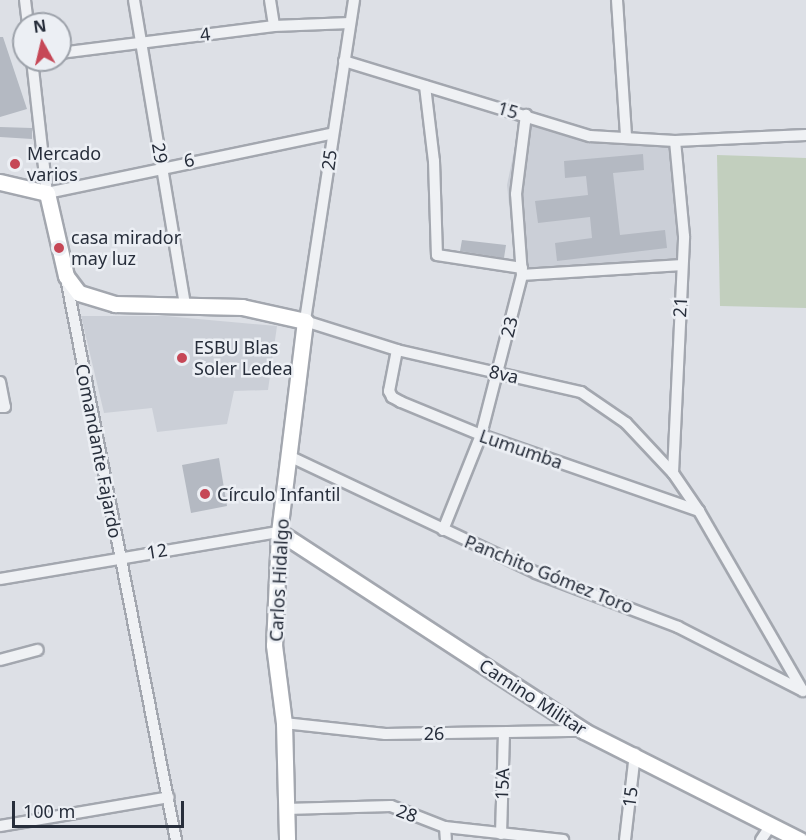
<!DOCTYPE html>
<html>
<head>
<meta charset="utf-8">
<style>
  body { margin:0 }
  #map { position:relative; width:806px; height:840px; overflow:hidden; background:#dde0e6; font-family:"Noto Sans",sans-serif }
  div>[style] { position:absolute }
  [style*='--x'] { left:calc(var(--x)*1px); top:calc(var(--y)*1px); width:calc(var(--w)*1px); rotate:calc(var(--a)*1deg) }
  .built>* { inset:0; background:#cbcfd7 }
  .green>* { inset:0; background:#c2cfbe }
  .building>* { inset:0; background:#b4b9c2 }
  .roads { filter:drop-shadow(2px 0 #a3a7af) drop-shadow(-2px 0 #a3a7af) drop-shadow(0 2px #a3a7af) drop-shadow(0 -2px #a3a7af) }
  .street>* { height:10px; margin:-5px; padding:0 5px; transform-origin:5px; border-radius:5px; background:#eff1f4 }
  .secondary>* { height:15px; margin:-7.5px; padding:0 7.5px; transform-origin:7.5px; border-radius:7.5px; background:#fff }
  .dots>* { width:16px; height:16px; translate:-50% -50%; box-sizing:border-box; border:3px solid #eceff4; border-radius:50% }
  span { translate:-50% -50%; white-space:nowrap; text-align:center; line-height:1.15; -webkit-text-stroke:5px #eceff4; paint-order:stroke }
  .street-label { font-size:18px; color:#272e3b }
  .poi-label { font-size:18px; color:#272e3b }
  .left { translate:0 -50%; text-align:left }
  .north { position:absolute; left:12px; top:12px; width:60px; height:60px; box-sizing:border-box; background:#eceff4; border:2px solid #9da2aa; border-radius:50%; rotate:352deg; font-size:16px; font-weight:700; line-height:24px; text-align:center; color:#272e3b }
  .north::after { content:''; display:block; margin:auto; width:21px; height:27px; background:#c64756; clip-path:polygon(50% 0,100% 100%,50% 72%,0 100%) }
  .scale { position:absolute; left:12px; top:801px; width:172px; height:27px; box-sizing:border-box; border:3px solid #272e3b; border-top:0; padding-left:8px; font-size:18px; line-height:21px; white-space:nowrap; color:#272e3b; -webkit-text-stroke:4px #eceff4; paint-order:stroke }
</style>
</head>
<body>
<div id="map">
  <div class="built">
    <div style="clip-path:polygon(520px 122px,591px 140px,671px 145px,681px 259px,516px 271px,507px 185px)"></div>
    <div style="clip-path:polygon(81px 316px,165px 316px,277px 326px,268px 390px,234px 391px,227px 424px,157px 432px,152px 408px,104px 413px)"></div>
  </div>
  <div class="green">
    <div style="clip-path:polygon(717px 155px,806px 158px,806px 308px,720px 306px)"></div>
  </div>
  <div class="building">
    <div style="clip-path:polygon(0 37px,3px 37px,27px 109px,0 117px)"></div>
    <div style="clip-path:polygon(0 127px,32px 128px,32px 139px,0 137px)"></div>
    <div style="clip-path:polygon(643px 154px,644px 170px,613px 173px,620px 235px,665px 230px,667px 248px,557px 261px,555px 243px,592px 238px,590px 217px,538px 223px,535px 201px,588px 195px,586px 176px,565px 178px,564px 161px)"></div>
    <div style="clip-path:polygon(462px 240px,506px 245px,504px 258px,460px 251px)"></div>
    <div style="clip-path:polygon(219px 458px,227px 506px,191px 513px,182px 465px)"></div>
  </div>
  <div class="roads">
    <div class="street">
      <div style="--x:25;--y:0;--w:24;--a:83"></div>
      <div style="--x:134;--y:0;--w:309;--a:80.5"></div>
      <div style="--x:270;--y:0;--w:26;--a:81"></div>
      <div style="--x:354;--y:0;--w:325;--a:98.7"></div>
      <div style="--x:305;--y:321;--w:96;--a:17.5"></div>
      <div style="--x:397;--y:350;--w:189;--a:12.9"></div>
      <div style="--x:581;--y:392;--w:55;--a:34.6"></div>
      <div style="--x:626;--y:423;--w:69;--a:46.8"></div>
      <div style="--x:673;--y:473;--w:46;--a:55.6"></div>
      <div style="--x:699;--y:511;--w:208;--a:60"></div>
      <div style="--x:617;--y:0;--w:137;--a:86.2"></div>
      <div style="--x:60;--y:53;--w:216;--a:-7.2"></div>
      <div style="--x:274;--y:26;--w:76;--a:-2.3"></div>
      <div style="--x:32;--y:60;--w:134;--a:83.6"></div>
      <div style="--x:47;--y:193;--w:292;--a:-11.8"></div>
      <div style="--x:344;--y:61;--w:257;--a:17"></div>
      <div style="--x:590;--y:136;--w:85;--a:3.4"></div>
      <div style="--x:675;--y:141;--w:131;--a:-2.6"></div>
      <div style="--x:425;--y:86;--w:76;--a:83.2"></div>
      <div style="--x:434;--y:161;--w:94;--a:88.2"></div>
      <div style="--x:437;--y:255;--w:86;--a:8.7"></div>
      <div style="--x:522;--y:275;--w:160;--a:-3.6"></div>
      <div style="--x:66;--y:278;--w:573;--a:78.93"></div>
      <div style="--x:397;--y:350;--w:42;--a:101"></div>
      <div style="--x:389;--y:391;--w:7;--a:63"></div>
      <div style="--x:392;--y:397;--w:10;--a:29"></div>
      <div style="--x:401;--y:402;--w:87;--a:22.4"></div>
      <div style="--x:481;--y:435;--w:231;--a:19.2"></div>
      <div style="--x:0;--y:382;--w:25;--a:79"></div>
      <div style="--x:5;--y:407;--w:5;--a:180"></div>
      <div style="--x:291;--y:457;--w:271;--a:25.3"></div>
      <div style="--x:536;--y:573;--w:152;--a:20.8"></div>
      <div style="--x:678;--y:627;--w:140;--a:27.1"></div>
      <div style="--x:673;--y:473;--w:237;--a:-87.3"></div>
      <div style="--x:684;--y:236;--w:95;--a:-95.4"></div>
      <div style="--x:443;--y:530;--w:102;--a:-68.2"></div>
      <div style="--x:481;--y:435;--w:165;--a:-75.6"></div>
      <div style="--x:522;--y:275;--w:81;--a:-94.2"></div>
      <div style="--x:516;--y:194;--w:80;--a:-82.8"></div>
      <div style="--x:0;--y:579;--w:283;--a:-9.6"></div>
      <div style="--x:0;--y:660;--w:39;--a:-15"></div>
      <div style="--x:284;--y:723;--w:102;--a:6.2"></div>
      <div style="--x:385;--y:734;--w:199;--a:-0.9"></div>
      <div style="--x:286;--y:809;--w:105;--a:-1.6"></div>
      <div style="--x:391;--y:806;--w:58;--a:21.3"></div>
      <div style="--x:445;--y:827;--w:119;--a:6.3"></div>
      <div style="--x:0;--y:826;--w:171;--a:-9.7"></div>
      <div style="--x:445;--y:827;--w:13;--a:86"></div>
      <div style="--x:501;--y:834;--w:101;--a:-88.3"></div>
      <div style="--x:625;--y:840;--w:87;--a:-83.4"></div>
      <div style="--x:761;--y:840;--w:18;--a:-56"></div>
    </div>
    <div class="secondary">
      <div style="--x:0;--y:182;--w:48;--a:13.2"></div>
      <div style="--x:47;--y:193;--w:85;--a:77.1"></div>
      <div style="--x:66;--y:276;--w:21;--a:53"></div>
      <div style="--x:79;--y:293;--w:38;--a:17"></div>
      <div style="--x:115;--y:304;--w:127;--a:1.4"></div>
      <div style="--x:242;--y:307;--w:65;--a:12.5"></div>
      <div style="--x:305;--y:321;--w:213;--a:97"></div>
      <div style="--x:279;--y:532;--w:113;--a:92.5"></div>
      <div style="--x:274;--y:645;--w:79;--a:82.7"></div>
      <div style="--x:284;--y:723;--w:117;--a:88.5"></div>
      <div style="--x:279;--y:532;--w:364;--a:33.1"></div>
      <div style="--x:584;--y:731;--w:242;--a:26.8"></div>
    </div>
  </div>
  <div class="dots">
    <div style="left:15px;top:164px;background:#c64756"></div>
    <div style="left:59px;top:248px;background:#c64756"></div>
    <div style="left:182px;top:358px;background:#c64756"></div>
    <div style="left:205px;top:494px;background:#c64756"></div>
  </div>
  <div class="street-label">
    <span style="left:205px;top:34px;rotate:-7deg">4</span>
    <span style="left:508px;top:110px;rotate:16deg">15</span>
    <span style="left:160px;top:153px;rotate:80deg">29</span>
    <span style="left:189px;top:160px;rotate:-11deg">6</span>
    <span style="left:329px;top:160px;rotate:-82deg">25</span>
    <span style="left:680px;top:307px;rotate:-87deg">21</span>
    <span style="left:509px;top:327px;rotate:-76deg">23</span>
    <span style="left:504px;top:374px;rotate:13deg">8va</span>
    <span style="left:521px;top:449px;rotate:19deg">Lumumba</span>
    <span style="left:99px;top:451px;rotate:79deg">Comandante Fajardo</span>
    <span style="left:157px;top:551px;rotate:-9deg">12</span>
    <span style="left:549px;top:574px;rotate:22deg">Panchito Gómez Toro</span>
    <span style="left:279px;top:580px;rotate:-87deg">Carlos Hidalgo</span>
    <span style="left:533px;top:697px;rotate:33deg">Camino Militar</span>
    <span style="left:434px;top:733px">26</span>
    <span style="left:502px;top:784px;rotate:-88deg">15A</span>
    <span style="left:630px;top:797px;rotate:-83deg">15</span>
    <span style="left:407px;top:813px;rotate:20deg">28</span>
  </div>
  <div class="poi-label">
    <span class="left" style="left:27px;top:164px">Mercado<br>varios</span>
    <span class="left" style="left:71px;top:248px">casa mirador<br>may luz</span>
    <span class="left" style="left:194px;top:358px">ESBU Blas<br>Soler Ledea</span>
    <span class="left" style="left:217px;top:494px">Círculo Infantil</span>
  </div>
  <div class="north">N</div>
  <div class="scale">100 m</div>
</div>
</body>
</html>
